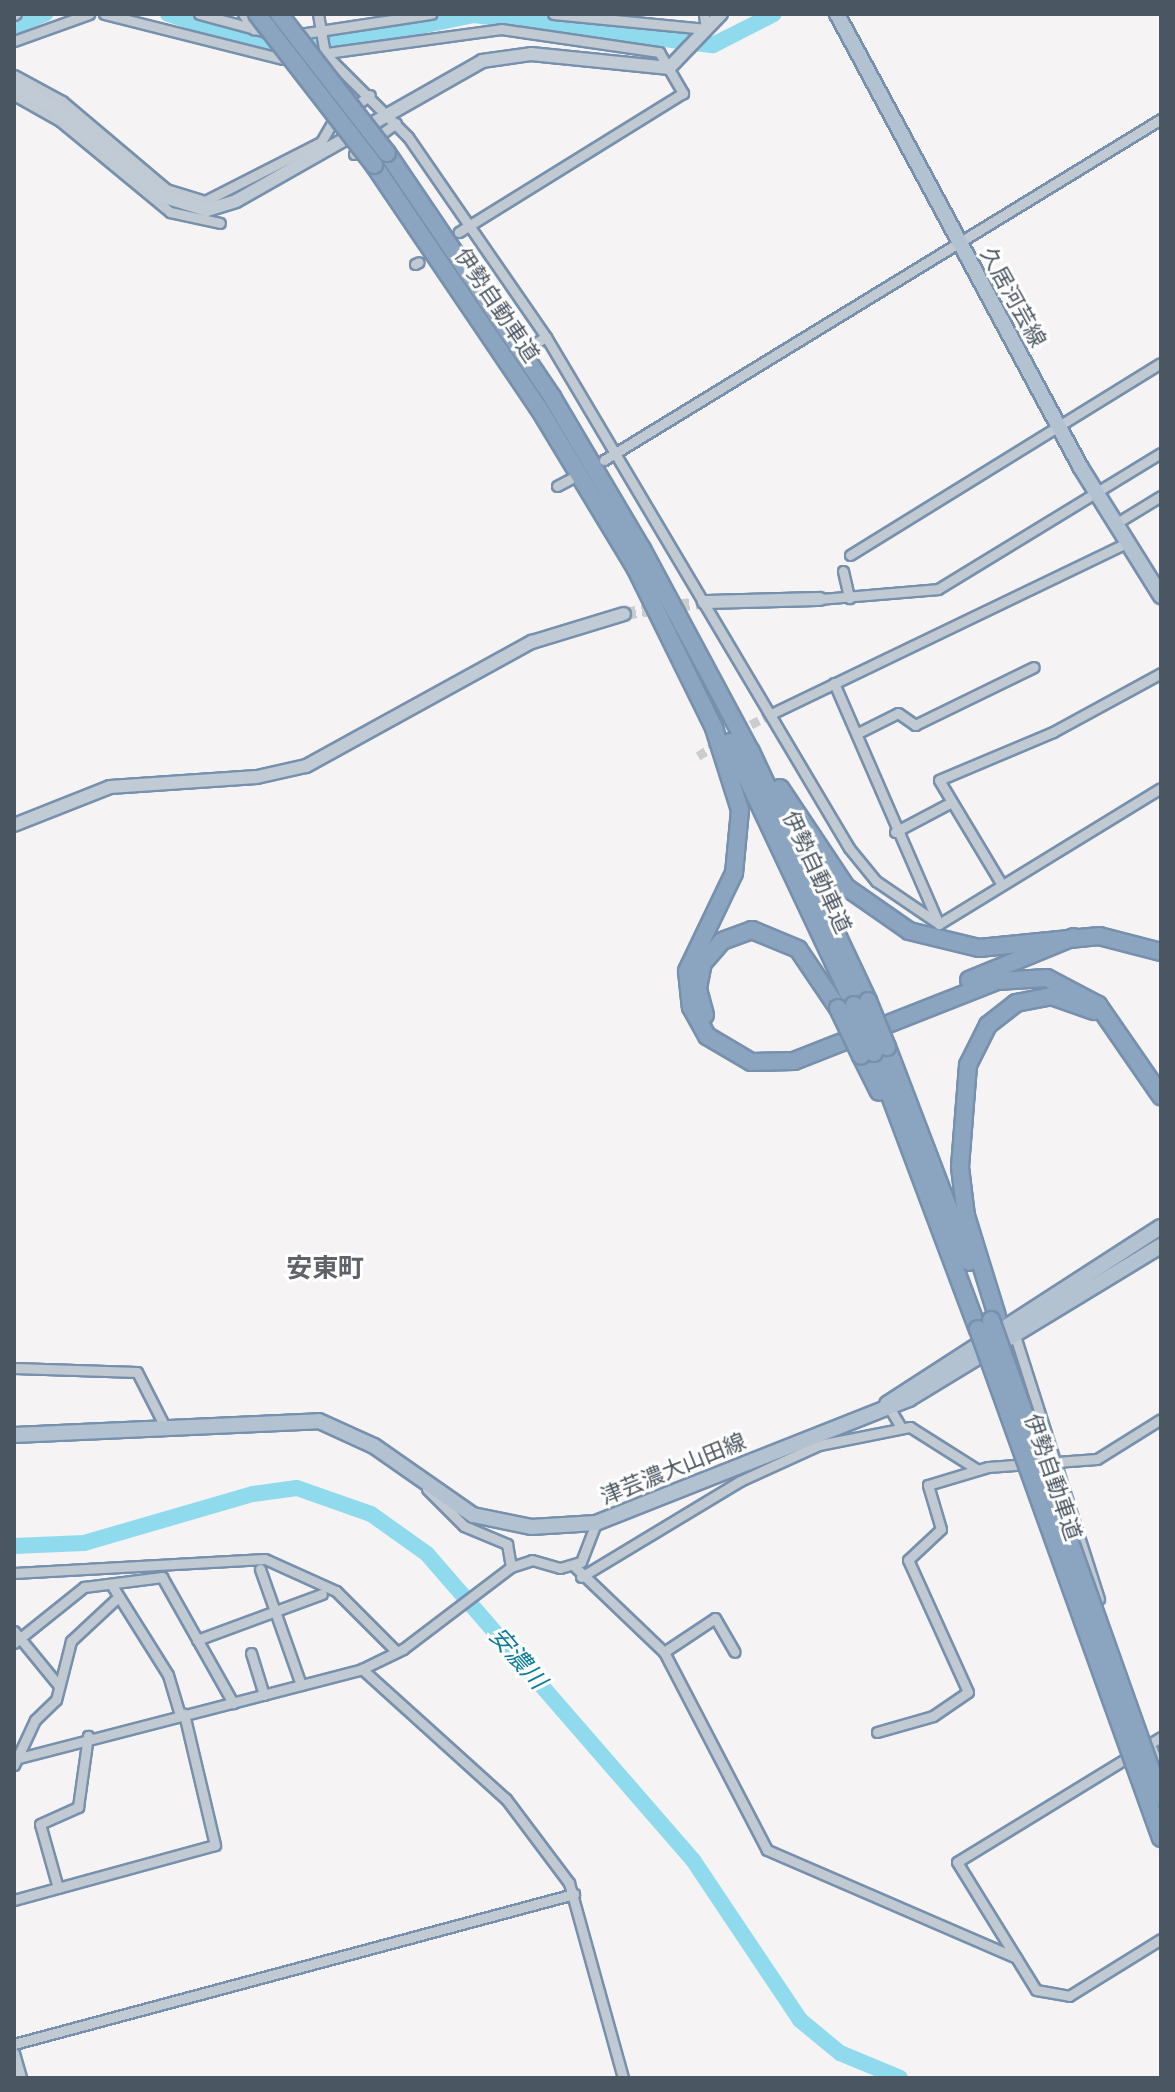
<!DOCTYPE html>
<html>
<head>
<meta charset="utf-8">
<style>
  body { margin:0 }
  #map { position:relative; width:1175px; height:2092px; overflow:hidden; background:#f5f3f3; font-family:Montserrat,"Noto Sans JP",sans-serif }
  div>[style] { position:absolute }
  [style*='--x'] { left:calc(var(--x)*1px); top:calc(var(--y)*1px); width:calc(var(--w)*1px); rotate:calc(var(--a)*1deg) }
  .river>* { height:16px; margin:-8px; padding:0 8px; transform-origin:8px; border-radius:8px; background:#90daee }
  .street-tunnel>* { height:9px; margin-top:-4.5px; transform-origin:0; background:repeating-linear-gradient(90deg,#caccce 0 9px,transparent 0 13.5px) }
  .secondary-tunnel>* { height:12px; margin-top:-6px; transform-origin:0; background:repeating-linear-gradient(90deg,#caccce 0 12px,transparent 0 18px) }
  .roads { filter:drop-shadow(2px 0 #7690ad) drop-shadow(-2px 0 #7690ad) drop-shadow(0 2px #7690ad) drop-shadow(0 -2px #7690ad) }
  .street>* { height:9px; margin:-4.5px; padding:0 4.5px; transform-origin:4.5px; border-radius:4.5px; background:#c1cad2 }
  .secondary>* { height:12px; margin:-6px; padding:0 6px; transform-origin:6px; border-radius:6px; background:#c1cbd6 }
  .primary>* { height:14px; margin:-7px; padding:0 7px; transform-origin:7px; border-radius:7px; background:#b3c2d1 }
  .highway>* { height:16px; margin:-8px; padding:0 8px; transform-origin:8px; border-radius:8px; background:#8ba5c1 }
  .bridges { filter:drop-shadow(2px 0 #7690ad) drop-shadow(-2px 0 #7690ad) drop-shadow(0 2px #7690ad) drop-shadow(0 -2px #7690ad) }
  .highway-bridge>* { height:16px; margin:-8px; padding:0 8px; transform-origin:8px; border-radius:8px; background:#8ba5c1 }
  span { translate:-50% -50%; white-space:nowrap; text-align:center; line-height:1.15; -webkit-text-stroke:6px #fff; paint-order:stroke }
  .street-label { font-size:22px; color:#4a5661 }
  .water-label { font-size:24px; color:#0c7c9b; font-style:italic }
  .quarter-label { font-size:26px; color:#5f6368; font-weight:700 }
  .frame { position:absolute; inset:0; border:16px solid #4a5661; pointer-events:none }
</style>
</head>
<body>
<div id="map">
  <div class="river">
    <div style="--x:168;--y:14;--w:102;--a:17.7"></div>
    <div style="--x:265;--y:45;--w:69;--a:-0.8"></div>
    <div style="--x:334;--y:44;--w:143;--a:-11.7"></div>
    <div style="--x:474;--y:15;--w:241;--a:7.2"></div>
    <div style="--x:713;--y:45;--w:68;--a:-26.9"></div>
    <div style="--x:14;--y:27;--w:34;--a:-23"></div>
    <div style="--x:14;--y:1546;--w:70;--a:-2.5"></div>
    <div style="--x:84;--y:1543;--w:176;--a:-16.2"></div>
    <div style="--x:253;--y:1494;--w:44;--a:-7.8"></div>
    <div style="--x:297;--y:1488;--w:78;--a:19.4"></div>
    <div style="--x:371;--y:1514;--w:69;--a:35.5"></div>
    <div style="--x:427;--y:1554;--w:405;--a:49"></div>
    <div style="--x:693;--y:1860;--w:192;--a:56.2"></div>
    <div style="--x:800;--y:2020;--w:52;--a:39.5"></div>
    <div style="--x:840;--y:2053;--w:65;--a:22.6"></div>
  </div>
  <div class="street-tunnel">
    <div style="--x:739;--y:731;--w:36;--a:-28"></div>
    <div style="--x:698;--y:756;--w:28;--a:-32"></div>
  </div>
  <div class="secondary-tunnel">
    <div style="--x:624;--y:614;--w:81;--a:-8.5"></div>
  </div>
  <div class="roads">
    <div class="street">
      <div style="--x:104;--y:14;--w:185;--a:14.1"></div>
      <div style="--x:283;--y:59;--w:220;--a:-7.8"></div>
      <div style="--x:501;--y:29;--w:160;--a:8.3"></div>
      <div style="--x:659;--y:52;--w:48;--a:59.7"></div>
      <div style="--x:683;--y:93;--w:264;--a:148.2"></div>
      <div style="--x:199;--y:14;--w:73;--a:15"></div>
      <div style="--x:243;--y:14;--w:19;--a:55"></div>
      <div style="--x:318;--y:14;--w:41;--a:80.1"></div>
      <div style="--x:325;--y:54;--w:117;--a:45"></div>
      <div style="--x:408;--y:137;--w:243;--a:55.4"></div>
      <div style="--x:546;--y:337;--w:594;--a:59.33"></div>
      <div style="--x:849;--y:848;--w:43;--a:50.7"></div>
      <div style="--x:876;--y:881;--w:76;--a:34.3"></div>
      <div style="--x:553;--y:14;--w:154;--a:5.6"></div>
      <div style="--x:706;--y:29;--w:15;--a:-98"></div>
      <div style="--x:14;--y:15;--w:2;--a:-27"></div>
      <div style="--x:293;--y:35;--w:140;--a:-8.7"></div>
      <div style="--x:14;--y:41;--w:80;--a:-19.8"></div>
      <div style="--x:14;--y:75;--w:55;--a:28.4"></div>
      <div style="--x:62;--y:101;--w:136;--a:40.2"></div>
      <div style="--x:166;--y:189;--w:41;--a:17.1"></div>
      <div style="--x:205;--y:201;--w:130;--a:-27"></div>
      <div style="--x:321;--y:142;--w:22;--a:-60"></div>
      <div style="--x:332;--y:123;--w:47;--a:-36.4"></div>
      <div style="--x:14;--y:95;--w:53;--a:29.5"></div>
      <div style="--x:60;--y:121;--w:143;--a:39.6"></div>
      <div style="--x:170;--y:212;--w:51;--a:12.4"></div>
      <div style="--x:354;--y:154;--w:52;--a:-36.4"></div>
      <div style="--x:415;--y:264;--w:4;--a:-27"></div>
      <div style="--x:532;--y:345;--w:16;--a:-30"></div>
      <div style="--x:604;--y:460;--w:653;--a:-31.48"></div>
      <div style="--x:557;--y:486;--w:15;--a:-28"></div>
      <div style="--x:1115;--y:524;--w:54;--a:-31.3"></div>
      <div style="--x:850;--y:555;--w:365;--a:-31.7"></div>
      <div style="--x:843;--y:571;--w:28;--a:77"></div>
      <div style="--x:820;--y:599;--w:118;--a:-4.8"></div>
      <div style="--x:938;--y:589;--w:261;--a:-31.4"></div>
      <div style="--x:834;--y:683;--w:263;--a:66.5"></div>
      <div style="--x:771;--y:714;--w:395;--a:-25.7"></div>
      <div style="--x:860;--y:732;--w:42;--a:-26.6"></div>
      <div style="--x:898;--y:713;--w:21;--a:35"></div>
      <div style="--x:915;--y:725;--w:132;--a:-26"></div>
      <div style="--x:895;--y:832;--w:62;--a:-27.8"></div>
      <div style="--x:1002;--y:885;--w:122;--a:-121"></div>
      <div style="--x:939;--y:780;--w:124;--a:-22.8"></div>
      <div style="--x:1053;--y:732;--w:123;--a:-28.6"></div>
      <div style="--x:939;--y:924;--w:260;--a:-31.5"></div>
      <div style="--x:1015;--y:1336;--w:276;--a:72.3"></div>
      <div style="--x:14;--y:1368;--w:123;--a:1.9"></div>
      <div style="--x:137;--y:1372;--w:59;--a:63"></div>
      <div style="--x:887;--y:1404;--w:27;--a:59"></div>
      <div style="--x:427;--y:1489;--w:52;--a:45"></div>
      <div style="--x:464;--y:1526;--w:47;--a:22.7"></div>
      <div style="--x:507;--y:1544;--w:23;--a:80"></div>
      <div style="--x:574;--y:1566;--w:124;--a:43.7"></div>
      <div style="--x:664;--y:1652;--w:223;--a:62.5"></div>
      <div style="--x:767;--y:1850;--w:271;--a:23.4"></div>
      <div style="--x:260;--y:1569;--w:123;--a:70.5"></div>
      <div style="--x:14;--y:1573;--w:251;--a:-3.2"></div>
      <div style="--x:265;--y:1559;--w:78;--a:24.3"></div>
      <div style="--x:336;--y:1591;--w:86;--a:45"></div>
      <div style="--x:581;--y:1577;--w:186;--a:-31.1"></div>
      <div style="--x:740;--y:1481;--w:87;--a:-24.5"></div>
      <div style="--x:819;--y:1445;--w:93;--a:-11.2"></div>
      <div style="--x:910;--y:1427;--w:80;--a:32.3"></div>
      <div style="--x:111;--y:1584;--w:107;--a:57.9"></div>
      <div style="--x:168;--y:1675;--w:42;--a:73.3"></div>
      <div style="--x:14;--y:1631;--w:71;--a:50.7"></div>
      <div style="--x:197;--y:1640;--w:133;--a:-20.2"></div>
      <div style="--x:14;--y:1643;--w:90;--a:-38.7"></div>
      <div style="--x:84;--y:1587;--w:79;--a:-7.3"></div>
      <div style="--x:162;--y:1577;--w:145;--a:60.6"></div>
      <div style="--x:664;--y:1652;--w:61;--a:-33.7"></div>
      <div style="--x:715;--y:1618;--w:39;--a:60"></div>
      <div style="--x:251;--y:1653;--w:44;--a:72.8"></div>
      <div style="--x:362;--y:1669;--w:194;--a:42.1"></div>
      <div style="--x:506;--y:1799;--w:105;--a:53.1"></div>
      <div style="--x:569;--y:1883;--w:202;--a:74.5"></div>
      <div style="--x:877;--y:1732;--w:58;--a:-15.9"></div>
      <div style="--x:933;--y:1716;--w:42;--a:-34.4"></div>
      <div style="--x:968;--y:1692;--w:145;--a:-114.4"></div>
      <div style="--x:908;--y:1560;--w:45;--a:-43.2"></div>
      <div style="--x:941;--y:1529;--w:46;--a:-106.5"></div>
      <div style="--x:928;--y:1485;--w:63;--a:-16.7"></div>
      <div style="--x:988;--y:1467;--w:109;--a:-4.2"></div>
      <div style="--x:1097;--y:1459;--w:75;--a:-32"></div>
      <div style="--x:1161;--y:1737;--w:239;--a:148.5"></div>
      <div style="--x:957;--y:1862;--w:150;--a:58.3"></div>
      <div style="--x:1036;--y:1990;--w:34;--a:10"></div>
      <div style="--x:1069;--y:1996;--w:108;--a:-31.8"></div>
      <div style="--x:1152;--y:1749;--w:26;--a:69"></div>
      <div style="--x:19;--y:1758;--w:354;--a:-14.5"></div>
      <div style="--x:362;--y:1669;--w:46;--a:-26"></div>
      <div style="--x:403;--y:1649;--w:136;--a:-37.2"></div>
      <div style="--x:511;--y:1567;--w:22;--a:-18"></div>
      <div style="--x:532;--y:1560;--w:29;--a:16"></div>
      <div style="--x:560;--y:1568;--w:22;--a:-16"></div>
      <div style="--x:581;--y:1562;--w:42;--a:-69"></div>
      <div style="--x:14;--y:1765;--w:50;--a:-65"></div>
      <div style="--x:35;--y:1720;--w:29;--a:-44"></div>
      <div style="--x:56;--y:1700;--w:61;--a:-75.7"></div>
      <div style="--x:71;--y:1641;--w:60;--a:-43"></div>
      <div style="--x:58;--y:1888;--w:66;--a:-105.7"></div>
      <div style="--x:40;--y:1824;--w:42;--a:-24.1"></div>
      <div style="--x:78;--y:1807;--w:72;--a:-82"></div>
      <div style="--x:14;--y:1900;--w:208;--a:-15.3"></div>
      <div style="--x:215;--y:1845;--w:135;--a:-103.3"></div>
      <div style="--x:14;--y:2044;--w:580;--a:-15"></div>
      <div style="--x:14;--y:2053;--w:26;--a:74"></div>
    </div>
    <div class="secondary">
      <div style="--x:14;--y:84;--w:51;--a:30.6"></div>
      <div style="--x:58;--y:110;--w:134;--a:39.9"></div>
      <div style="--x:161;--y:196;--w:48;--a:16.9"></div>
      <div style="--x:207;--y:210;--w:30;--a:-17"></div>
      <div style="--x:236;--y:201;--w:283;--a:-29.6"></div>
      <div style="--x:482;--y:61;--w:49;--a:-8.1"></div>
      <div style="--x:531;--y:54;--w:139;--a:5.8"></div>
      <div style="--x:669;--y:68;--w:75;--a:-46.1"></div>
      <div style="--x:704;--y:602;--w:116;--a:-1.5"></div>
      <div style="--x:14;--y:825;--w:103;--a:-21.6"></div>
      <div style="--x:110;--y:787;--w:147;--a:-3.9"></div>
      <div style="--x:257;--y:777;--w:50;--a:-12.7"></div>
      <div style="--x:306;--y:766;--w:258;--a:-28.8"></div>
      <div style="--x:532;--y:642;--w:96;--a:-16.9"></div>
    </div>
    <div class="primary">
      <div style="--x:837;--y:14;--w:515;--a:61.74"></div>
      <div style="--x:1081;--y:468;--w:151;--a:58"></div>
      <div style="--x:887;--y:1404;--w:326;--a:-32.9"></div>
      <div style="--x:14;--y:1435;--w:305;--a:-2.6"></div>
      <div style="--x:319;--y:1421;--w:60;--a:24.4"></div>
      <div style="--x:374;--y:1446;--w:121;--a:34.9"></div>
      <div style="--x:473;--y:1515;--w:59;--a:11.7"></div>
      <div style="--x:531;--y:1527;--w:65;--a:-3.5"></div>
      <div style="--x:596;--y:1523;--w:337;--a:-21.6"></div>
      <div style="--x:909;--y:1399;--w:295;--a:-31.3"></div>
    </div>
    <div class="highway">
      <div style="--x:387;--y:153;--w:295;--a:55.9"></div>
      <div style="--x:552;--y:397;--w:177;--a:59.4"></div>
      <div style="--x:642;--y:549;--w:230;--a:61.8"></div>
      <div style="--x:751;--y:752;--w:275;--a:64.8"></div>
      <div style="--x:374;--y:165;--w:292;--a:55.9"></div>
      <div style="--x:538;--y:407;--w:187;--a:58.8"></div>
      <div style="--x:630;--y:557;--w:191;--a:63.8"></div>
      <div style="--x:714;--y:728;--w:86;--a:72.4"></div>
      <div style="--x:740;--y:810;--w:63;--a:95.4"></div>
      <div style="--x:734;--y:873;--w:109;--a:115.6"></div>
      <div style="--x:687;--y:971;--w:36;--a:84"></div>
      <div style="--x:691;--y:1007;--w:33;--a:61"></div>
      <div style="--x:707;--y:1036;--w:51;--a:30.6"></div>
      <div style="--x:751;--y:1062;--w:43;--a:-1.3"></div>
      <div style="--x:794;--y:1061;--w:218;--a:-21.5"></div>
      <div style="--x:997;--y:981;--w:50;--a:-3.4"></div>
      <div style="--x:1047;--y:978;--w:58;--a:27.9"></div>
      <div style="--x:1098;--y:1005;--w:111;--a:55.3"></div>
      <div style="--x:730;--y:742;--w:291;--a:64.8"></div>
      <div style="--x:780;--y:788;--w:119;--a:56.3"></div>
      <div style="--x:846;--y:887;--w:77;--a:34.9"></div>
      <div style="--x:909;--y:931;--w:72;--a:13.7"></div>
      <div style="--x:979;--y:948;--w:121;--a:-5.7"></div>
      <div style="--x:1099;--y:936;--w:64;--a:14.5"></div>
      <div style="--x:969;--y:980;--w:113;--a:-22.3"></div>
      <div style="--x:705;--y:1015;--w:28;--a:-105"></div>
      <div style="--x:698;--y:988;--w:25;--a:-79"></div>
      <div style="--x:703;--y:963;--w:29;--a:-49"></div>
      <div style="--x:722;--y:941;--w:32;--a:-20"></div>
      <div style="--x:752;--y:930;--w:50;--a:22.4"></div>
      <div style="--x:798;--y:949;--w:71;--a:55.9"></div>
      <div style="--x:887;--y:1047;--w:230;--a:69.1"></div>
      <div style="--x:874;--y:1053;--w:295;--a:69.4"></div>
      <div style="--x:861;--y:1056;--w:40;--a:63.4"></div>
      <div style="--x:997;--y:1316;--w:105;--a:-107.2"></div>
      <div style="--x:966;--y:1216;--w:49;--a:-97"></div>
      <div style="--x:960;--y:1167;--w:102;--a:-85.5"></div>
      <div style="--x:968;--y:1065;--w:45;--a:-63.4"></div>
      <div style="--x:988;--y:1025;--w:36;--a:-38"></div>
      <div style="--x:1016;--y:1003;--w:36;--a:-11"></div>
      <div style="--x:1051;--y:996;--w:46;--a:19.2"></div>
    </div>
  </div>
  <div class="bridges">
    <div class="highway-bridge">
      <div style="--x:257;--y:14;--w:191;--a:52.2"></div>
      <div style="--x:279;--y:14;--w:176;--a:52.2"></div>
      <div style="--x:868;--y:1001;--w:50;--a:67.6"></div>
      <div style="--x:854;--y:1005;--w:52;--a:67.4"></div>
      <div style="--x:838;--y:1008;--w:53;--a:64.4"></div>
      <div style="--x:991;--y:1320;--w:507;--a:70.42"></div>
      <div style="--x:978;--y:1329;--w:541;--a:70.23"></div>
    </div>
  </div>
  <div class="street-label">
    <span style="left:1013px;top:297px;rotate:61deg">久居河芸線</span>
    <span style="left:497px;top:305px;rotate:56deg">伊勢自動車道</span>
    <span style="left:817px;top:872px;rotate:65deg">伊勢自動車道</span>
    <span style="left:673px;top:1469px;rotate:-22deg">津芸濃大山田線</span>
    <span style="left:1053px;top:1477px;rotate:71deg">伊勢自動車道</span>
  </div>
  <div class="water-label">
    <span style="left:518px;top:1658px;rotate:49deg">安濃川</span>
  </div>
  <div class="quarter-label">
    <span style="left:325px;top:1269px">安東町</span>
  </div>
  <div class="frame"></div>
</div>
</body>
</html>
